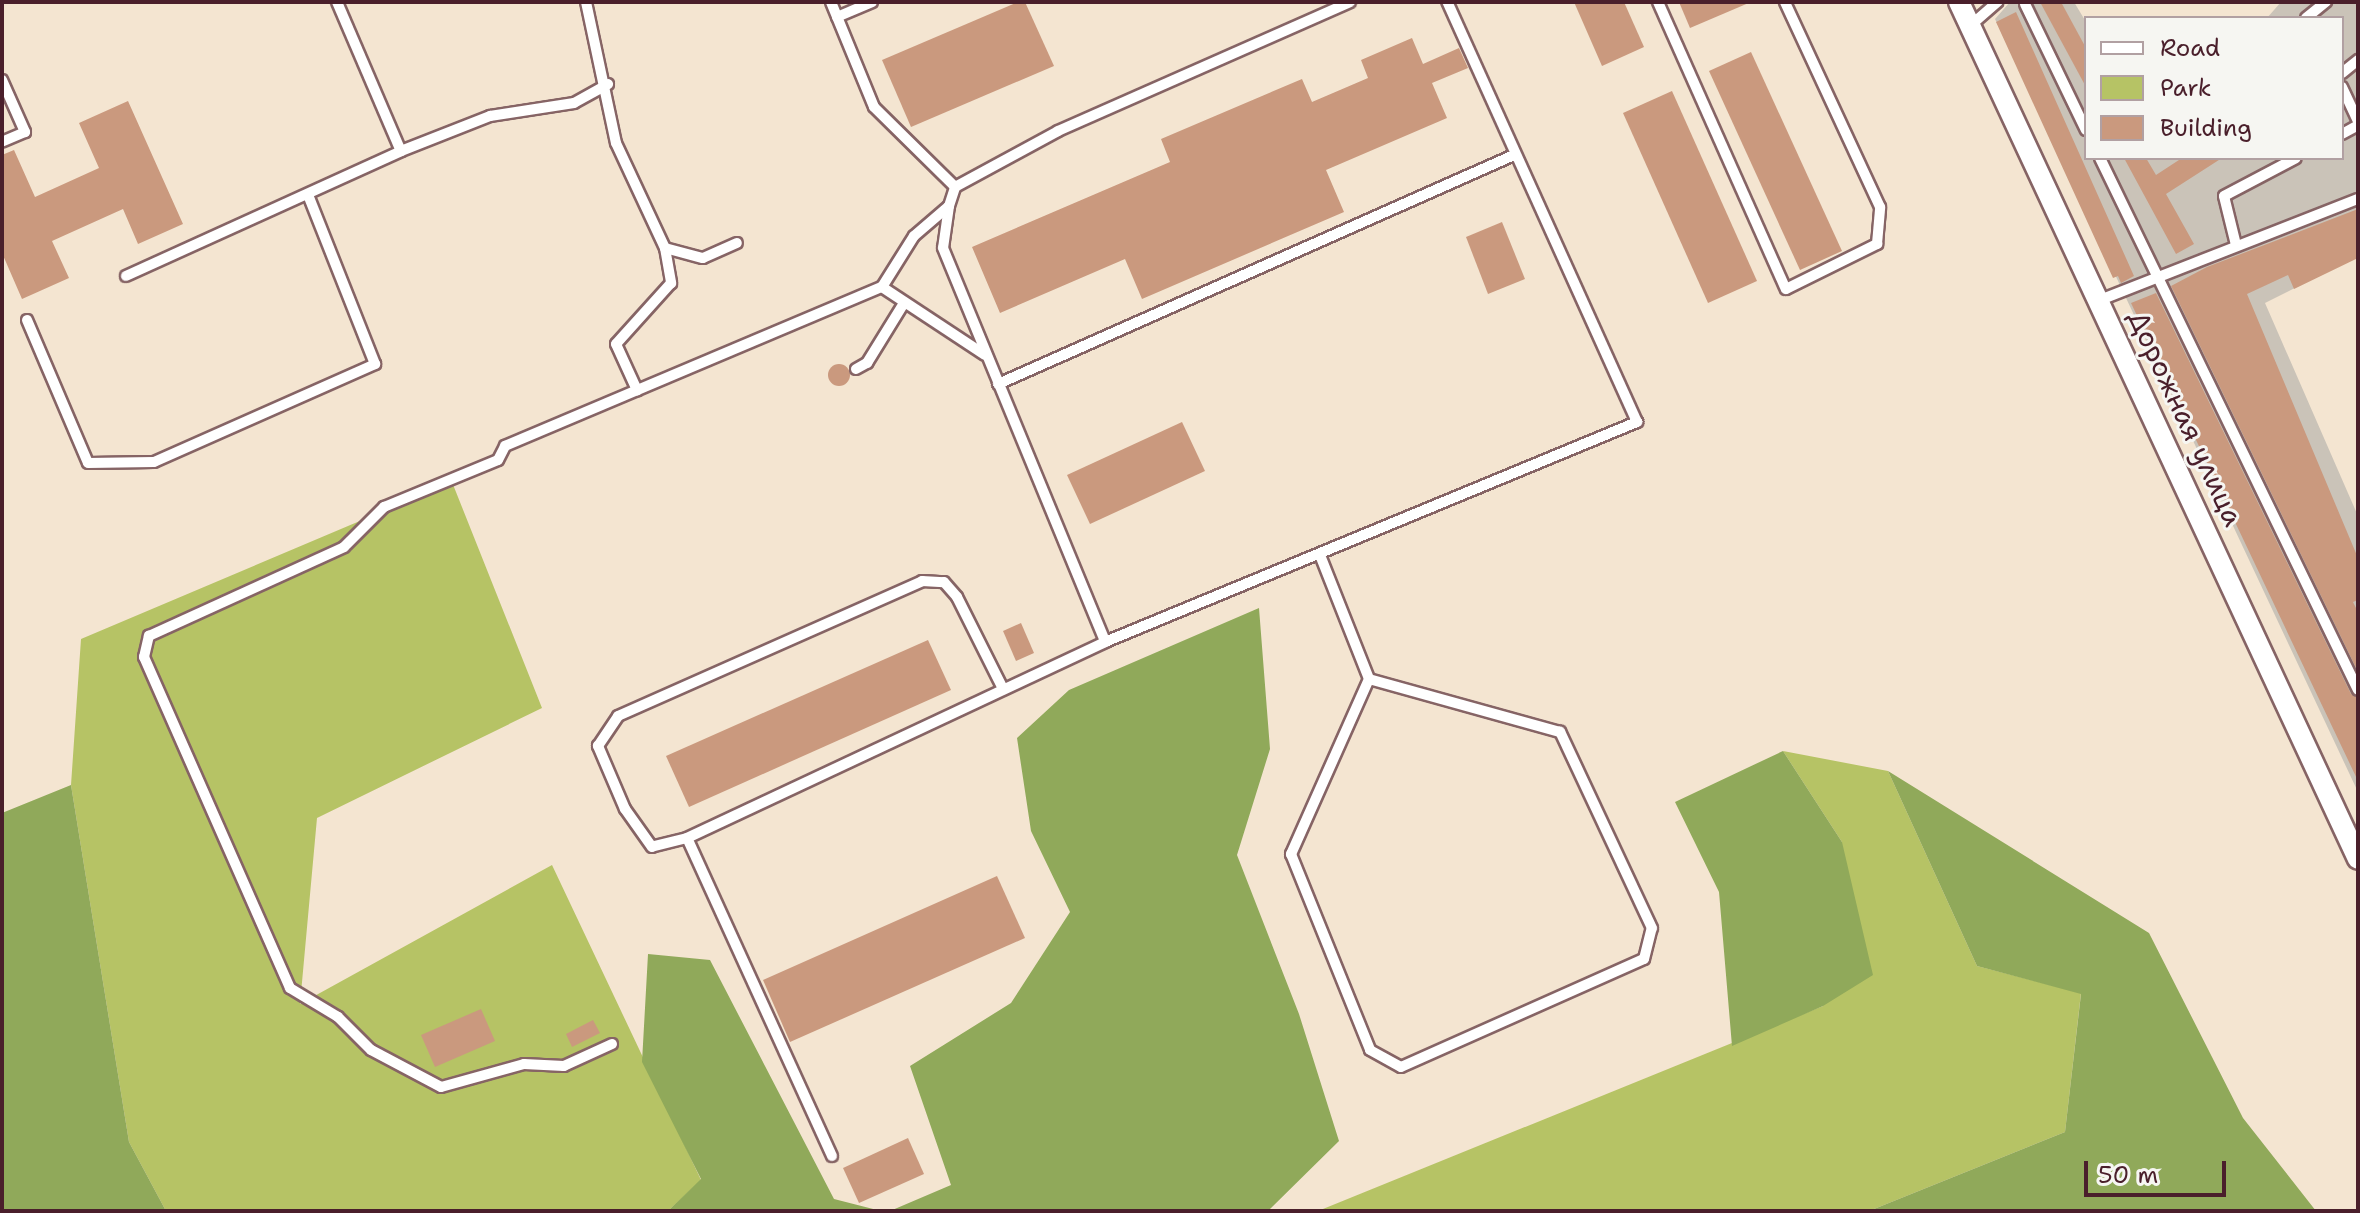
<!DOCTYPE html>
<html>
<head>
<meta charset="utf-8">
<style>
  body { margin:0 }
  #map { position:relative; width:2360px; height:1213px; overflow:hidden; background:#f4e5d1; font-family:"Shantell Sans",sans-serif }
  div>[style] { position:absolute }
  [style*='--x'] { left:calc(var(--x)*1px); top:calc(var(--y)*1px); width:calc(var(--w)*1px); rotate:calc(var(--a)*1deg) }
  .industrial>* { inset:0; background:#cac3b8 }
  .green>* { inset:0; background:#b6c365 }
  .forest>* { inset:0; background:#90a95a }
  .building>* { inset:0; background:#ca997e }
  .round { border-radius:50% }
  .roads { filter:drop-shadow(2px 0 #866465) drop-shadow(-2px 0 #866465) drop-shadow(0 2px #866465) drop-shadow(0 -2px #866465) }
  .lane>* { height:10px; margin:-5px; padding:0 5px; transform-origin:5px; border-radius:5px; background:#fff }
  .street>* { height:20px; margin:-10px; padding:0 10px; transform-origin:10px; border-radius:10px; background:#fff }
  span { translate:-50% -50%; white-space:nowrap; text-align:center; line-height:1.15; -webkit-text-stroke:6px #f6f6f2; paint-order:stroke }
  .street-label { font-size:28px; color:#4a1f2b }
  .frame { position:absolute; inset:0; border:4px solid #4a1f2b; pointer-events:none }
  .legend { position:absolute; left:2084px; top:16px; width:260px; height:144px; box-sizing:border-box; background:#f6f6f2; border:2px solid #b1a0a2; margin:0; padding:10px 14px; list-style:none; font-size:24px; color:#4a1f2b }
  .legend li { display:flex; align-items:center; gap:16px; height:40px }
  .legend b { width:40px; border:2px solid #b1a0a2 }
  .scale { position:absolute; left:2084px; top:1161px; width:142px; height:36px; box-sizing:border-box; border:4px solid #4a1f2b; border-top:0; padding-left:10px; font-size:24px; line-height:28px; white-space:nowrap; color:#4a1f2b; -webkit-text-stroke:6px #f6f6f2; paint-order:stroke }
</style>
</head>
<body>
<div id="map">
  <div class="industrial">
    <div style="clip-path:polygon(2010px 2px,2074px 2px,2086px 22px,2086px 158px,2342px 158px,2342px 18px,2267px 18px,2281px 2px,2358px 2px,2358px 256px,2265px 303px,2358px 516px,2358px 792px,1995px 19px)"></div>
  </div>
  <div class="green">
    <div style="clip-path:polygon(452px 482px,542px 708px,317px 818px,300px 1004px,552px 865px,701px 1180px,668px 1211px,166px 1211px,129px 1142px,71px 785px,81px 639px)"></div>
    <div style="clip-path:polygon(1783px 751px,1888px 771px,1977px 966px,2081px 993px,2065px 1132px,1869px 1211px,1318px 1211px,1823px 1006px,1842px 842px)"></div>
  </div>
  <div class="forest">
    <div style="clip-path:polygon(1259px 608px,1270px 749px,1237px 855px,1299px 1014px,1339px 1141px,1268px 1211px,890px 1211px,951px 1185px,910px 1066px,1011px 1003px,1070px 912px,1031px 831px,1017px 738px,1069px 690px)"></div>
    <div style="clip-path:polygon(1783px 751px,1842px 842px,1873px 975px,1823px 1006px,1732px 1046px,1719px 892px,1675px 802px)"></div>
    <div style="clip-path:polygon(1888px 771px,2149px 933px,2243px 1118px,2316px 1211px,1869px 1211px,2065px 1132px,2081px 994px,1977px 966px)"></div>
    <div style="clip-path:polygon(71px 785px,129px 1142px,166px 1211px,2px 1211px,2px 813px)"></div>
    <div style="clip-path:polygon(648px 954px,710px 960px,834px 1199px,881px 1211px,668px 1211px,701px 1179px,642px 1062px)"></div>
  </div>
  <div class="building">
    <div style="clip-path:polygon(1018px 2px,1025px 2px,1054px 66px,911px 127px,882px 60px)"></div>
    <div style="clip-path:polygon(1574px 2px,1624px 2px,1644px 47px,1602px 66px)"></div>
    <div style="clip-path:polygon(1679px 2px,1751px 2px,1690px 28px)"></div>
    <div style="clip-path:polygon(2040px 2px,2061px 2px,2086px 48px,2086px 87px)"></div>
    <div style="clip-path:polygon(2016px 12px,2134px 276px,2121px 283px,2118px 276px,2113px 278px,1996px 22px)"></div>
    <div style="clip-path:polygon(1412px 38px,1423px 64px,1459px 48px,1468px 68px,1432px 83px,1447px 118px,1326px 170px,1344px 212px,1142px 299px,1125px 259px,1000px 313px,972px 247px,1170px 162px,1161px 139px,1302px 79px,1312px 102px,1368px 78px,1361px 60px)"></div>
    <div style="clip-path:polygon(1751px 52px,1842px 251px,1800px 270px,1709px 71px)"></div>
    <div style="clip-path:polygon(1672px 91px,1757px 281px,1708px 303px,1623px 113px)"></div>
    <div style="clip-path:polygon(128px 101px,183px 224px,138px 244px,123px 209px,52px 241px,69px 278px,22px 299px,2px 253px,2px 155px,14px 150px,35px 197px,99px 168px,79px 123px)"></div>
    <div style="clip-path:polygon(2124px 158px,2146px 158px,2156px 175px,2182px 158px,2222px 158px,2166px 194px,2194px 244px,2176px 254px)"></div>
    <div style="clip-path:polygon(2358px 209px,2358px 258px,2294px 289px,2288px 275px,2247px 294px,2358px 558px,2358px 600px,2353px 602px,2358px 612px,2358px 672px,2171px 286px,2207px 267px)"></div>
    <div style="clip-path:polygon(1502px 222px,1525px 279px,1488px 294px,1466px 237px)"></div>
    <div style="clip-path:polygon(2156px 293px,2351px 694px,2358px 698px,2358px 781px,2131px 303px)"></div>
    <div class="round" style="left:828px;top:364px;width:22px;height:22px"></div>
    <div style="clip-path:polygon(1182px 422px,1205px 471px,1090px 524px,1067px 475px)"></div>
    <div style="clip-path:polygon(1021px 623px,1034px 653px,1016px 661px,1003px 631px)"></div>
    <div style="clip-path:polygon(928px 640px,951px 690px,689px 807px,666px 756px)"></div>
    <div style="clip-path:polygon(997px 876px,1025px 938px,790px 1042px,763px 980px)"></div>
    <div style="clip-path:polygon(481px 1009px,495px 1041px,435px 1067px,421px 1035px)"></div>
    <div style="clip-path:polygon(593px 1020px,600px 1033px,572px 1047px,566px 1034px)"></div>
    <div style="clip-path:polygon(908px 1138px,924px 1174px,859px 1203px,843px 1168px)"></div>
  </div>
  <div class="roads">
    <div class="lane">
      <div style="--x:337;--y:2;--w:162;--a:66.8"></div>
      <div style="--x:586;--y:2;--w:144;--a:78"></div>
      <div style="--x:616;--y:143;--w:116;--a:65"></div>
      <div style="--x:665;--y:248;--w:36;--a:80"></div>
      <div style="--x:671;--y:283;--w:82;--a:132"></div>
      <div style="--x:616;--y:344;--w:51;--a:65.5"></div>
      <div style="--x:831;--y:2;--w:113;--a:67.7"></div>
      <div style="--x:874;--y:107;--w:114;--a:44.6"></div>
      <div style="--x:1658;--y:2;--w:314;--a:66"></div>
      <div style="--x:1786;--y:289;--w:102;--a:-26.3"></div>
      <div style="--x:1877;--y:244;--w:37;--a:-85"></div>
      <div style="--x:1880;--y:207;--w:226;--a:-114.9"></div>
      <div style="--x:2025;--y:4;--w:140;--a:64.2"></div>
      <div style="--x:837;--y:17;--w:38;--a:-23"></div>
      <div style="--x:2306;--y:18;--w:26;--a:-39"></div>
      <div style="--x:1971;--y:25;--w:35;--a:-41"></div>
      <div style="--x:2342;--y:73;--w:21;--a:-39"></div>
      <div style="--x:2;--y:80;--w:57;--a:66.1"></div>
      <div style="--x:25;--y:132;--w:25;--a:157"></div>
      <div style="--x:2342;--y:87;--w:38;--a:65"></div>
      <div style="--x:2342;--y:134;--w:18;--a:-29"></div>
      <div style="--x:2100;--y:158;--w:591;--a:64.13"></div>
      <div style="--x:949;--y:206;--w:42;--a:98.1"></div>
      <div style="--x:943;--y:248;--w:426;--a:67.6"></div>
      <div style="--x:2236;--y:245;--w:50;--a:-103.8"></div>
      <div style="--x:2224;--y:196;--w:81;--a:-27.8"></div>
      <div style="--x:665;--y:248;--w:39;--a:15"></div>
      <div style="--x:703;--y:258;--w:37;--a:-24"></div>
      <div style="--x:126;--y:276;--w:302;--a:-24.4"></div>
      <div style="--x:401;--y:151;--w:96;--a:-21.5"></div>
      <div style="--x:490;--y:116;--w:85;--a:-8.8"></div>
      <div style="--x:574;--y:103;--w:39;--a:-29"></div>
      <div style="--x:882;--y:287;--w:123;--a:33.4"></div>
      <div style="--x:2100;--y:300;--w:277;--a:-21.4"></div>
      <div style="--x:27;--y:320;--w:155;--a:66.9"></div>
      <div style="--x:88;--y:463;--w:66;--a:-0.9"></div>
      <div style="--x:154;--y:462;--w:242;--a:-23.9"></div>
      <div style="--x:375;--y:364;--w:182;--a:-111.6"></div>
      <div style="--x:856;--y:369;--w:13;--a:-29"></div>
      <div style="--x:867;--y:363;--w:70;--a:-58.3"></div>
      <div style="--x:998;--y:384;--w:565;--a:-23.93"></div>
      <div style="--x:1320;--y:555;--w:133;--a:68.4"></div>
      <div style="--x:1369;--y:679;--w:192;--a:114"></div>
      <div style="--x:1291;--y:854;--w:211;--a:68"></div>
      <div style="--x:1370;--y:1050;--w:35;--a:29"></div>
      <div style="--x:1401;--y:1067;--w:266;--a:-24"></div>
      <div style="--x:1644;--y:959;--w:32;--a:-76"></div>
      <div style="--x:1652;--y:928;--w:217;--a:-115.1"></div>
      <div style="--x:1560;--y:732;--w:198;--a:-164.5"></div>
      <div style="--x:687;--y:838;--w:36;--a:166"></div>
      <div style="--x:652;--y:847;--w:47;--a:-125.4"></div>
      <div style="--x:625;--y:809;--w:69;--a:-113.2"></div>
      <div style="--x:598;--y:746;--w:36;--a:-56"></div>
      <div style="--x:618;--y:716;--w:333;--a:-23.9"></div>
      <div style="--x:922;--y:581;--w:22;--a:3"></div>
      <div style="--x:944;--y:582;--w:20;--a:49"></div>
      <div style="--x:957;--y:597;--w:103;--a:63.4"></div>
      <div style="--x:612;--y:1044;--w:53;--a:155.4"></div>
      <div style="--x:564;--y:1066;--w:40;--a:-177.1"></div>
      <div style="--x:524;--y:1064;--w:86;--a:164.5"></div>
      <div style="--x:441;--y:1087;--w:79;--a:-152.1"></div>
      <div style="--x:371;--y:1050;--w:47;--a:-135"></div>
      <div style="--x:338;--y:1017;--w:56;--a:-148.9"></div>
      <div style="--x:290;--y:988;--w:362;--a:-113.8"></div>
      <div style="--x:144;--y:657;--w:22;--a:-77"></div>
      <div style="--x:149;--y:636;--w:214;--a:-24.5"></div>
      <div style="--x:344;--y:547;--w:57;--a:-45"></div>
      <div style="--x:384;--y:507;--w:123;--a:-22.4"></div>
      <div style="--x:498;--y:460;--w:16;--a:-63"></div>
      <div style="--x:505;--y:446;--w:409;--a:-22.9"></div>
      <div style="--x:882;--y:287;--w:60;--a:-57.9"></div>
      <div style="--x:914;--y:236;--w:46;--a:-40.6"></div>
      <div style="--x:949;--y:206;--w:20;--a:-72"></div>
      <div style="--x:955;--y:187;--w:117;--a:-28.5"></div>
      <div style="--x:1058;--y:131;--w:319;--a:-23.8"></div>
      <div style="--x:832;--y:1156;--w:349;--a:-114.5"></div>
      <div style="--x:687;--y:838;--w:462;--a:-25.1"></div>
      <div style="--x:1105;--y:642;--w:576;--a:-22.47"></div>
      <div style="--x:1637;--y:422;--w:461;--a:-114.3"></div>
    </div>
    <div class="street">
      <div style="--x:1959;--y:2;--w:945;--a:65.03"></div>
    </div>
  </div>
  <div class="street-label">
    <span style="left:2186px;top:418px;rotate:65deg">Дорожная улица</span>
  </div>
  <div class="frame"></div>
  <ul class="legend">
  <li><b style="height:10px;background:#fff"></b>Road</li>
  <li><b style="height:22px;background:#b6c365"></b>Park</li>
  <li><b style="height:22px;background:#ca997e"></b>Building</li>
  </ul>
  <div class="scale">50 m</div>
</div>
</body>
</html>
